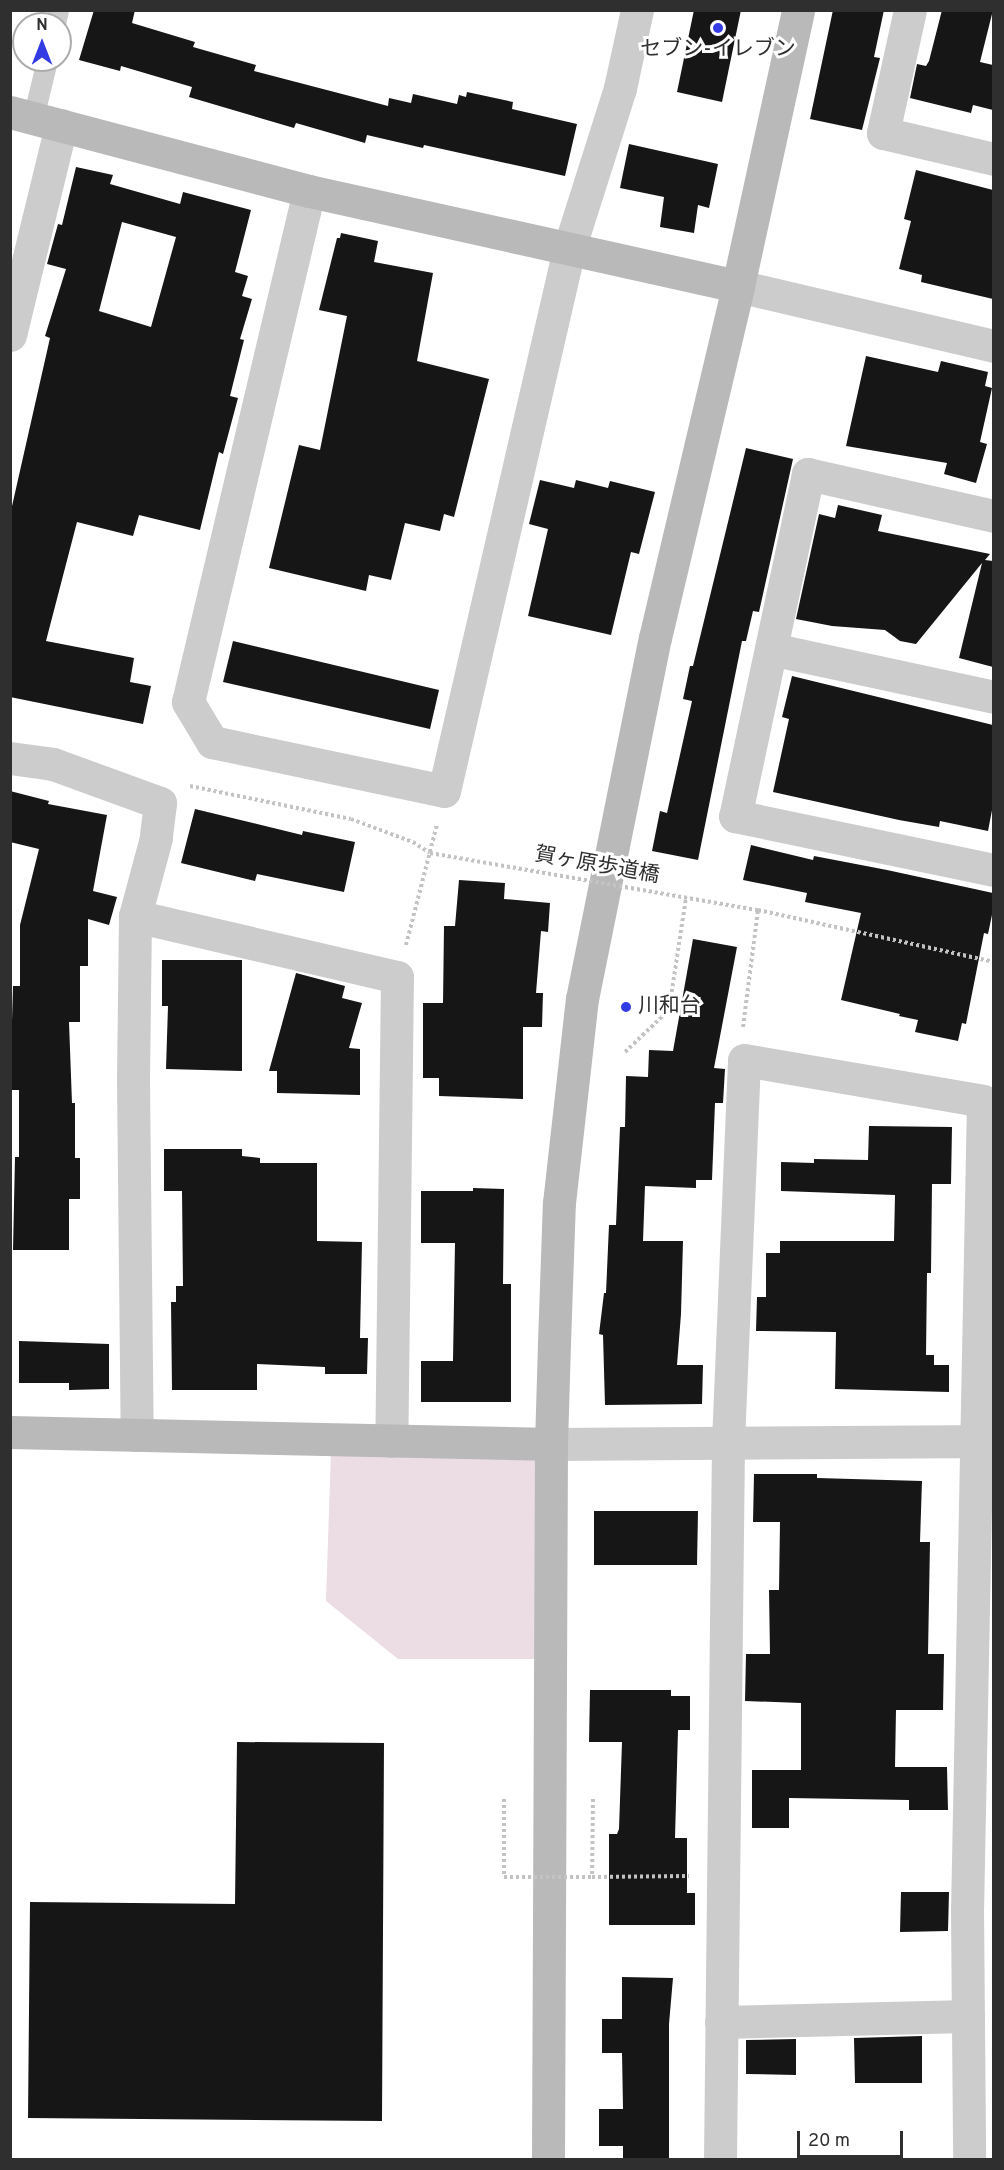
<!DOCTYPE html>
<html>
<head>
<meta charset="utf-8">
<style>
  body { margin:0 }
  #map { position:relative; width:1004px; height:2170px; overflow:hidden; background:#fff; font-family:Overpass,"Noto Sans JP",sans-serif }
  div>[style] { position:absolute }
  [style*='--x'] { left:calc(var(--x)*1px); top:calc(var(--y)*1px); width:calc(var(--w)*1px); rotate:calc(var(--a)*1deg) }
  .green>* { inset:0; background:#ecdde5 }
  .building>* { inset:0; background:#161616 }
  .path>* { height:4px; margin-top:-2px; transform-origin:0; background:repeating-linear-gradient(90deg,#c3c3c3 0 3px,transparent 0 6px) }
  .lane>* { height:21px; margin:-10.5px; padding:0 10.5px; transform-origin:10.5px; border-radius:10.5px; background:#ccc }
  .street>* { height:33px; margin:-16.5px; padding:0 16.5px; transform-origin:16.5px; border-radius:16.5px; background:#ccc }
  .secondary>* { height:33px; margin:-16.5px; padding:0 16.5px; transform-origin:16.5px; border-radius:16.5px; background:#b9b9b9 }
  .path-bridge>* { height:4px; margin-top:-2px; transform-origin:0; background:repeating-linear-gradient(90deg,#c3c3c3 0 3px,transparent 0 6px) }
  .dots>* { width:16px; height:16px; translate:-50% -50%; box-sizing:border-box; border:3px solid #fff; border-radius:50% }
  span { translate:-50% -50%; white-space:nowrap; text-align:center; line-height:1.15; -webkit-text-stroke:6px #fff; paint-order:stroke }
  .poi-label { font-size:21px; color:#2f2f2f }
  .left { translate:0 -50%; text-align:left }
  .street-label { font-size:21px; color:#2f2f2f }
  .frame { position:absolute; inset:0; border:12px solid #2f2f2f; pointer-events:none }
  .north { position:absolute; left:12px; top:12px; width:60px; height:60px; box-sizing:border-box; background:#fff; border:2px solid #acacac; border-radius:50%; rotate:0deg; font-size:16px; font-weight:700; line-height:24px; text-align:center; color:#2f2f2f }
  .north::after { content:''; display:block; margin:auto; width:21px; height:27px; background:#333ce4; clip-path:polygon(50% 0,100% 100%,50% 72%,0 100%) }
  .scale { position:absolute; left:797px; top:2131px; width:106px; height:27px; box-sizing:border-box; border:3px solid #2f2f2f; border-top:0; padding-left:8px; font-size:18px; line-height:21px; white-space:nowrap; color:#2f2f2f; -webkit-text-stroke:4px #fff; paint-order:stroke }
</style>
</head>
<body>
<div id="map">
  <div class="green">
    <div style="clip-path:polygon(331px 1450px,541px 1455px,536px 1659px,398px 1659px,326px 1601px)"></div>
  </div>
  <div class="building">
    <div style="clip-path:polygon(94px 10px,135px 10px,132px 23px,195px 42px,193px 47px,256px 65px,254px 71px,388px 106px,389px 98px,411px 103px,413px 94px,457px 104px,459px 95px,466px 97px,467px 92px,513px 102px,512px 109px,577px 124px,565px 176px,424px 145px,423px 148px,367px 135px,365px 143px,296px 123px,294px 128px,189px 97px,192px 87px,121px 66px,120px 71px,79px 60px)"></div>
    <div style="clip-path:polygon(694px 10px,741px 10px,722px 102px,677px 92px)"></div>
    <div style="clip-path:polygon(833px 10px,884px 10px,874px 57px,880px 58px,862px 130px,810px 119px)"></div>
    <div style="clip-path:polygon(942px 10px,993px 10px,980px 62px,993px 65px,993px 110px,973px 105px,971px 113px,910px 98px,917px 64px,926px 66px,929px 61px)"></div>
    <div style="clip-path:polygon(629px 144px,718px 164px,709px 208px,698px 205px,694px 233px,660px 227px,664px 197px,620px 188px)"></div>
    <div style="clip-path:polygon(evenodd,76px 167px,113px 175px,110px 184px,180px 204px,183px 192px,251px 210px,235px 272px,248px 276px,242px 296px,252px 299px,240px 339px,244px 340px,230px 396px,238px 398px,223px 454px,219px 452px,200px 530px,139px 515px,133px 536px,77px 522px,46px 641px,134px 658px,130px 682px,151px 686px,143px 724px,10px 697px,10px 515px,50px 338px,45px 336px,66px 269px,47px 264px,58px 224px,62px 225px,76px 167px,122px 222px,176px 237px,151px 327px,99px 311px,122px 222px)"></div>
    <div style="clip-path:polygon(916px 170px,993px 190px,993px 299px,921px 282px,922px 275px,899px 269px,911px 221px,904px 219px)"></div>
    <div style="clip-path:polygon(341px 233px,378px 241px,374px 262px,433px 273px,417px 361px,489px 379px,454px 517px,444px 514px,440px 531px,405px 523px,391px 580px,369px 575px,366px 591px,269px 568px,299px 445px,320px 450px,347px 316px,319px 310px,337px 238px,340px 238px)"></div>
    <div style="clip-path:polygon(866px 356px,938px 372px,941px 361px,988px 372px,985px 386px,992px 388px,980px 442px,987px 444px,976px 483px,944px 474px,947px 463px,846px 446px)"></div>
    <div style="clip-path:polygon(746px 448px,793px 459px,759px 612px,753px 611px,746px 641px,742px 641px,698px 860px,652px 851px,660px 811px,667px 813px,692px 701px,683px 699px,690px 666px,693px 666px)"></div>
    <div style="clip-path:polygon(540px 480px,574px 488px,576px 480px,608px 488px,610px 481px,655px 492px,639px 554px,631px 552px,611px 635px,528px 616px,548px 529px,529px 524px)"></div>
    <div style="clip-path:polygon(838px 505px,882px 515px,878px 531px,990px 554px,985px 560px,993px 561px,993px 667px,959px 658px,982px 563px,916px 644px,900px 641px,885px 630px,832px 626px,796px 619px,819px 514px,835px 518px)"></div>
    <div style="clip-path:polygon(233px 641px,439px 690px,430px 729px,223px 682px)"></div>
    <div style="clip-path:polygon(792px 676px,993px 725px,993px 805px,988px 831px,940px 821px,939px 827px,899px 820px,773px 792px,789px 719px,782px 717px)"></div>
    <div style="clip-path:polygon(10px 791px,49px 801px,48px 804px,107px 815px,93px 891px,117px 897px,109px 925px,88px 919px,88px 966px,80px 966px,80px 1022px,69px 1022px,72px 1103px,75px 1103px,75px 1158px,80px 1158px,80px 1199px,69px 1199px,69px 1250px,13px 1250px,15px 1157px,19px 1157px,19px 1090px,10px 1090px,13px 986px,20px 986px,20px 925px,39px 849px,10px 842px)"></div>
    <div style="clip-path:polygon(195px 809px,302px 835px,303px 831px,355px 842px,344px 892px,257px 874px,255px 881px,181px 863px)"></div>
    <div style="clip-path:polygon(751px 845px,813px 860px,814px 856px,887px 870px,993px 893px,993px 910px,988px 934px,984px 933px,966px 1024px,962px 1023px,958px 1041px,915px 1032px,918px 1020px,899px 1016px,900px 1014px,841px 1000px,861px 913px,805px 902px,807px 893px,743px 880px)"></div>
    <div style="clip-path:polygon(459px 880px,505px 883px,504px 899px,550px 903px,548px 932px,541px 931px,536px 993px,543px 993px,542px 1027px,523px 1027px,523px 1099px,439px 1096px,439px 1078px,423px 1078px,423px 1003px,443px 1003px,444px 926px,455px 926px)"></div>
    <div style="clip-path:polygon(693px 939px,737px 947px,714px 1068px,725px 1069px,723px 1103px,715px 1103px,712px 1180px,696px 1180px,696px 1188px,645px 1186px,643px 1241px,683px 1241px,681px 1314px,677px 1365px,703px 1365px,702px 1404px,605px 1405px,603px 1335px,599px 1334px,604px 1293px,606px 1293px,609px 1225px,616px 1225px,620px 1127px,625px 1127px,626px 1076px,648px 1077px,649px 1050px,673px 1051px)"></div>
    <div style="clip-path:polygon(162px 960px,242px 960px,242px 1071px,166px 1069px,168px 1006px,162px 1006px)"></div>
    <div style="clip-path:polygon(296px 973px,345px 986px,342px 998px,362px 1003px,349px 1048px,360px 1049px,360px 1095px,277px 1093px,277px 1071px,269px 1071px)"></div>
    <div style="clip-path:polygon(869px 1126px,952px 1127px,951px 1184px,932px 1184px,931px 1273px,927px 1273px,926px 1355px,934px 1355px,934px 1365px,949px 1365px,949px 1392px,835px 1389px,836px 1332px,756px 1331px,757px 1297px,766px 1297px,766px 1253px,780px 1253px,780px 1241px,894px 1241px,895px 1195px,781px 1191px,781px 1162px,814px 1163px,814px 1159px,868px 1160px)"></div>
    <div style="clip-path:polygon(164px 1149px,242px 1149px,242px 1156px,260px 1158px,260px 1163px,317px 1163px,317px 1241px,362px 1242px,360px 1338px,368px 1338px,367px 1374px,325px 1374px,325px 1367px,257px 1364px,257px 1390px,172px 1390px,171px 1302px,176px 1302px,176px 1286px,183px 1286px,182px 1191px,164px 1191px)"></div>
    <div style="clip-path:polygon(473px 1188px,504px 1189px,503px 1284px,511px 1284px,511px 1402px,421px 1402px,421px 1361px,453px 1361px,455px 1243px,421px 1243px,421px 1191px,473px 1191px)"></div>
    <div style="clip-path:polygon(19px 1341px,109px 1344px,109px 1389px,69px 1390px,69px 1383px,19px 1383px)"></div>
    <div style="clip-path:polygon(754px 1474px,817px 1474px,817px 1478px,922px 1481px,920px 1542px,930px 1542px,928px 1654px,944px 1654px,943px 1710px,896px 1710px,895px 1767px,947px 1767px,948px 1810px,909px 1810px,909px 1800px,789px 1798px,789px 1828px,752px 1828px,752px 1770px,801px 1770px,801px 1703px,745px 1701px,746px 1654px,770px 1654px,769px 1590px,779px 1590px,780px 1522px,753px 1522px)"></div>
    <div style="clip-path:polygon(594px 1511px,698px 1511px,697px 1565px,594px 1565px)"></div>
    <div style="clip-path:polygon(590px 1690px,671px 1690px,671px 1696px,690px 1696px,690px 1730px,678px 1730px,675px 1838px,687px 1838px,687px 1893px,695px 1893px,695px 1925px,609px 1925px,609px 1834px,617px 1834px,619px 1829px,622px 1742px,589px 1742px)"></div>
    <div style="clip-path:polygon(237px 1742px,384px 1743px,382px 2121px,28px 2118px,30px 1902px,235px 1904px)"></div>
    <div style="clip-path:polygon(901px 1892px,949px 1892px,948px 1931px,900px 1932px)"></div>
    <div style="clip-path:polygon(622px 1977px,673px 1978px,669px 2024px,669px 2160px,623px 2160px,623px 2146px,599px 2146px,599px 2109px,623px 2109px,622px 2053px,602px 2053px,602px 2019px,622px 2019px)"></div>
    <div style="clip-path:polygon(922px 2036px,922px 2083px,855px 2083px,854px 2038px)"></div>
    <div style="clip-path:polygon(796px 2039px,796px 2075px,746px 2074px,746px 2040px)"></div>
  </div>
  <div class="path">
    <div style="--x:190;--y:786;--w:164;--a:11.6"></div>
    <div style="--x:351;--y:819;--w:66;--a:20.4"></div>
    <div style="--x:413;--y:842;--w:20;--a:33"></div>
    <div style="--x:406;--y:945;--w:125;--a:-75.6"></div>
    <div style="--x:743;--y:1027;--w:118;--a:-82.7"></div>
    <div style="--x:758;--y:910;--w:242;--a:12.4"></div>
    <div style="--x:625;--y:1052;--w:61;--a:-43.7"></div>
    <div style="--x:669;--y:1010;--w:114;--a:-81.4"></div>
    <div style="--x:504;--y:1799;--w:78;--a:90"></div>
    <div style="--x:593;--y:1799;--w:78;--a:90.7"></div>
    <div style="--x:592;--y:1877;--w:97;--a:-0.6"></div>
  </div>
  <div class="lane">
    <div style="--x:55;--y:24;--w:14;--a:-78"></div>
    <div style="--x:33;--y:118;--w:60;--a:-76.4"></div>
  </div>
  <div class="street">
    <div style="--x:910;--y:10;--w:126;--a:102.4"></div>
    <div style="--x:883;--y:133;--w:114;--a:13.2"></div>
    <div style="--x:309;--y:191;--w:525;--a:103.32"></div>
    <div style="--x:188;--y:702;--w:47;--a:59"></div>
    <div style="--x:212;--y:742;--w:237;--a:11.9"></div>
    <div style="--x:444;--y:791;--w:556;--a:-77.01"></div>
    <div style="--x:569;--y:249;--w:169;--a:-72.4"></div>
    <div style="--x:620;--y:88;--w:80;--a:-77.7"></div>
    <div style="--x:738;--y:286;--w:263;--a:13.2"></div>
    <div style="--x:10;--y:335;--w:216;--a:-76.3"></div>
    <div style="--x:994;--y:516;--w:191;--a:-167.3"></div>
    <div style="--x:808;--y:474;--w:350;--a:102"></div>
    <div style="--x:735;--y:816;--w:265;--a:11.8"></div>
    <div style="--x:771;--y:649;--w:228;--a:12.1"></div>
    <div style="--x:10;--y:758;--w:43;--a:7.9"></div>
    <div style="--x:53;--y:764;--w:114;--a:20"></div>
    <div style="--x:160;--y:803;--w:35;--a:97"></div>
    <div style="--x:156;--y:838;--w:81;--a:105.1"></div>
    <div style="--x:135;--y:916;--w:164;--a:90.7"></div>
    <div style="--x:133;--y:1080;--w:355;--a:89.4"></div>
    <div style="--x:135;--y:916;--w:269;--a:13.1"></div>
    <div style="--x:397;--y:977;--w:464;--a:90.7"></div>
    <div style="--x:551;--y:1444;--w:443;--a:-0.4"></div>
    <div style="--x:721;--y:2022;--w:247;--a:-1.4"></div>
    <div style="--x:720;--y:2160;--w:718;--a:-89.36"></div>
    <div style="--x:728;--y:1442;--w:382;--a:-87.6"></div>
    <div style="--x:744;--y:1060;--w:242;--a:9.7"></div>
    <div style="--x:983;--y:1101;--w:809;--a:91.13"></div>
    <div style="--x:967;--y:1910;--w:250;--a:89.5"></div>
  </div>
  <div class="secondary">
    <div style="--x:10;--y:112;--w:309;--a:14.8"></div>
    <div style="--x:309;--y:191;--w:439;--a:12.5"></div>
    <div style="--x:10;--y:1432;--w:541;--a:1.27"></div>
    <div style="--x:548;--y:2160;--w:716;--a:-89.76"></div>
    <div style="--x:551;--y:1444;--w:101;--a:-88.3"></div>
    <div style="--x:554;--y:1343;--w:140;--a:-88"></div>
    <div style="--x:559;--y:1203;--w:205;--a:-83.6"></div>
    <div style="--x:582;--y:999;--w:368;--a:-78.6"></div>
    <div style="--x:655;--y:638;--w:362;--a:-76.7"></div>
    <div style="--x:738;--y:286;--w:282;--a:-77.7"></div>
  </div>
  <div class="path-bridge">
    <div style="--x:430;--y:853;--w:333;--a:9.9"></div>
    <div style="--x:504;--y:1877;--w:88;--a:0"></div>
  </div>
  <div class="dots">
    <div style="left:718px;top:28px;background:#333ce4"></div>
    <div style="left:626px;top:1007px;background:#333ce4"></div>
  </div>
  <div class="poi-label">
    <span style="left:718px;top:50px">セブン-イレブン</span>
    <span class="left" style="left:638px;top:1007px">川和台</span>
  </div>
  <div class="street-label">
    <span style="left:597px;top:866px;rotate:10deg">賀ヶ原歩道橋</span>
  </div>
  <div class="frame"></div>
  <div class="north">N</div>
  <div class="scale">20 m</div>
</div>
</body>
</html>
